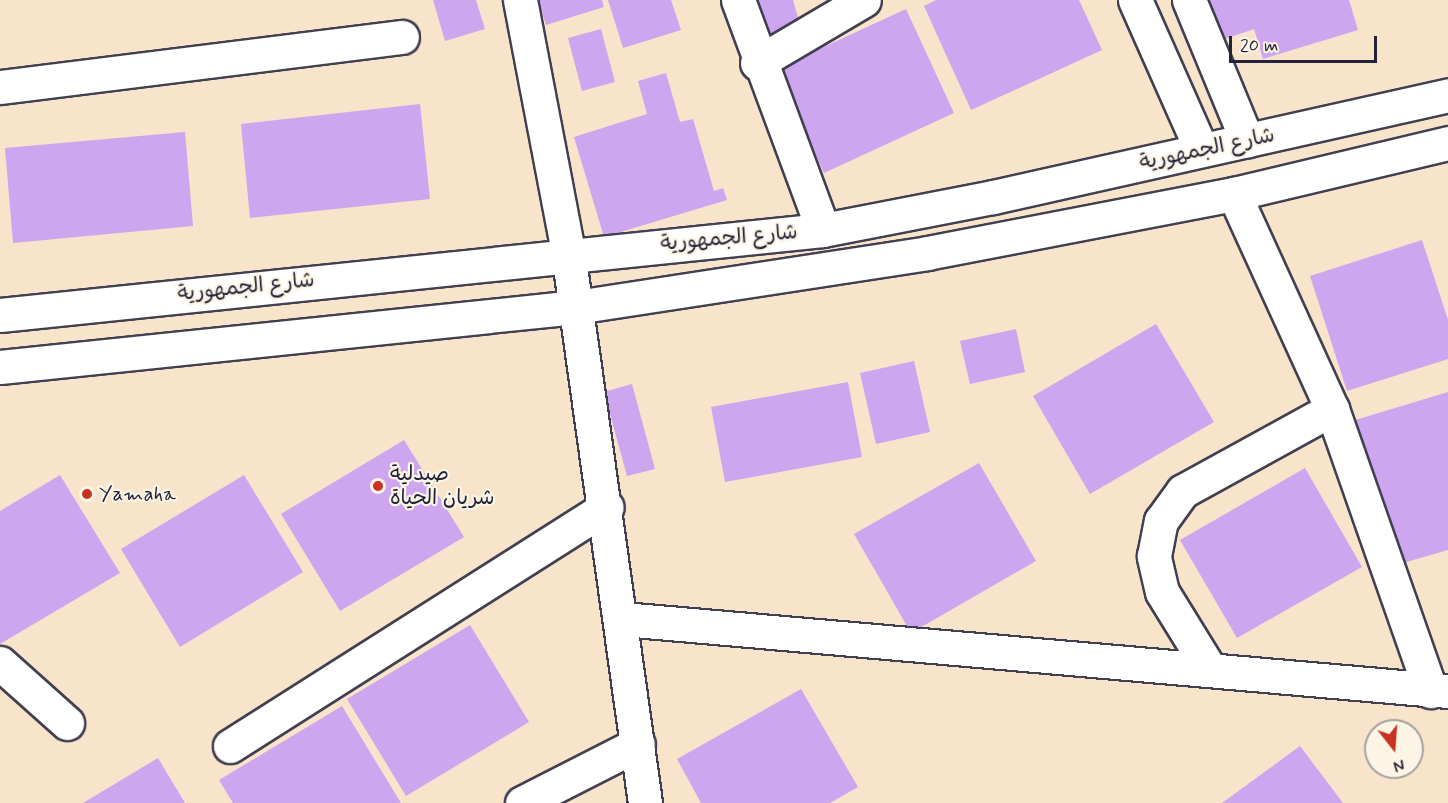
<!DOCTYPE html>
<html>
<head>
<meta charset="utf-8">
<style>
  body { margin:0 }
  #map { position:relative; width:1448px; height:803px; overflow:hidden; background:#f7e4cb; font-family:Mynerve,"Playpen Sans Arabic",sans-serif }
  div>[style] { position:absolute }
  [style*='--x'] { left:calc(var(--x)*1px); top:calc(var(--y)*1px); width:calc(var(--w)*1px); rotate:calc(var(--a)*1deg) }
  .building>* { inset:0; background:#cda6ef }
  .roads { filter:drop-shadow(2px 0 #423f51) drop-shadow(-2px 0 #423f51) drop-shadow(0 2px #423f51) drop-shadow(0 -2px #423f51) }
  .minor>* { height:33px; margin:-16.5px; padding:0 16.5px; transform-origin:16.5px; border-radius:16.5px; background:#fff }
  .primary>* { height:33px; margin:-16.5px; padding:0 16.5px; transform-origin:16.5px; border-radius:16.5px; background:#fff }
  .dots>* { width:16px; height:16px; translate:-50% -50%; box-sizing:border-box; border:3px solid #fcf5e5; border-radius:50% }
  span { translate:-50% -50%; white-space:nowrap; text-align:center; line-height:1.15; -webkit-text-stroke:4.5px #fcf5e5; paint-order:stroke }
  .street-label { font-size:21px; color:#22223b }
  .poi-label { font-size:21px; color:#22223b }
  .left { translate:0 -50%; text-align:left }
  .north { position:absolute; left:1364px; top:719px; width:60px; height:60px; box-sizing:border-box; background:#fcf5e5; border:2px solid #a5a1a1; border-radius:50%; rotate:163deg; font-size:16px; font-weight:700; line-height:24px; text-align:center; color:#22223b }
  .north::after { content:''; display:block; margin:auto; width:21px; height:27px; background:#c8321e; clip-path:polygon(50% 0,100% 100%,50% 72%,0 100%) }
  .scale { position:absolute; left:1229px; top:36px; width:148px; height:27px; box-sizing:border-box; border:3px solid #22223b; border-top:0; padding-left:8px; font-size:18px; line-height:21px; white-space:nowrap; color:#22223b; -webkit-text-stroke:4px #fcf5e5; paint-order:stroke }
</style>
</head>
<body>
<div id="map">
  <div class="building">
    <div style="clip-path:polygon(433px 0,476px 0,485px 29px,445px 41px)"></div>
    <div style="clip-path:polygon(538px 0,602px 0,604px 7px,546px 25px)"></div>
    <div style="clip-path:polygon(608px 0,671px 0,681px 30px,623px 48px)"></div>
    <div style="clip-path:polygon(746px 0,793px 0,800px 25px,757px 38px)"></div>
    <div style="clip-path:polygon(936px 0,1079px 0,1102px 50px,971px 110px,924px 6px)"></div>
    <div style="clip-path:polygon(1197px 0,1349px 0,1358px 30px,1263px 59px,1254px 29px,1210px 44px)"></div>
    <div style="clip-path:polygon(906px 9px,954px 113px,824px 173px,776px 69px)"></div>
    <div style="clip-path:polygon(601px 29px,615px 82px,582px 91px,568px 38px)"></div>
    <div style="clip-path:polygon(666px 73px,680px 122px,693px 119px,714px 191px,723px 188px,727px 200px,604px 237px,574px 137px,647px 114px,638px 81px)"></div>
    <div style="clip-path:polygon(420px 104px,430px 199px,250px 218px,241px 124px)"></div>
    <div style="clip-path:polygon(185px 132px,193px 226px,13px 243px,5px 148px)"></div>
    <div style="clip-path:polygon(1422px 240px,1448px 320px,1448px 359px,1347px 391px,1310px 276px)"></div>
    <div style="clip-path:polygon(1156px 324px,1214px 422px,1090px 494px,1033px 396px)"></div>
    <div style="clip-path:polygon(1016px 329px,1025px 372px,970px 384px,960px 341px)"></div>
    <div style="clip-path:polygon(914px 361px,930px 432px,876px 444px,860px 373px)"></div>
    <div style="clip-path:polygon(848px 382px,862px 457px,725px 482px,711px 407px)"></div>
    <div style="clip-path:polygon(632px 384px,655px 469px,627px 476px,604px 392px)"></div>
    <div style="clip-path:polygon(1448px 392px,1448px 550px,1396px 565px,1352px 421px)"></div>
    <div style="clip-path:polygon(404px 440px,464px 537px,340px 611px,281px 514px)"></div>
    <div style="clip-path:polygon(979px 463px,1036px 561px,911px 633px,854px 534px)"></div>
    <div style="clip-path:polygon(1305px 468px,1362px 567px,1237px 638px,1180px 540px)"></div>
    <div style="clip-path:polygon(60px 475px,120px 573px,0 644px,0 511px)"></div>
    <div style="clip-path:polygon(244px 475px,303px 572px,180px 647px,121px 549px)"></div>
    <div style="clip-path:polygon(470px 625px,529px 722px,406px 796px,347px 699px)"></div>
    <div style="clip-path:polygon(801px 689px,858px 787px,830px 803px,701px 803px,677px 759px)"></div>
    <div style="clip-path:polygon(342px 706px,401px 803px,233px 803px,219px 780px)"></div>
    <div style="clip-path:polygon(1300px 746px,1343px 803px,1222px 803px)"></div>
    <div style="clip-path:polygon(158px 758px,185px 803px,83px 803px)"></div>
  </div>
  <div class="roads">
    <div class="minor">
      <div style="--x:520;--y:0;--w:257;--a:79.2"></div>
      <div style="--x:568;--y:252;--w:556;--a:82.04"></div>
      <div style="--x:738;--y:0;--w:245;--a:69.7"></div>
      <div style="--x:1135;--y:0;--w:163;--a:66.1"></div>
      <div style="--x:1189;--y:0;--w:152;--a:67.6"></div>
      <div style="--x:757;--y:63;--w:124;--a:-30.5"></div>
      <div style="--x:0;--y:87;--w:405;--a:-7.1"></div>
      <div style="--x:1234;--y:194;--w:236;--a:65.5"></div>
      <div style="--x:1332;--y:409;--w:299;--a:70.7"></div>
      <div style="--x:623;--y:619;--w:828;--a:4.99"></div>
      <div style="--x:0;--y:663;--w:90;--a:41.8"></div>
      <div style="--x:1209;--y:668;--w:89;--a:-121.7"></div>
      <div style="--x:1162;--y:592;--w:37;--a:-103"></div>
      <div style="--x:1154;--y:556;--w:36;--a:-79"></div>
      <div style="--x:1161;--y:521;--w:37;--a:-54"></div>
      <div style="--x:1183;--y:491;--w:170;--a:-28.8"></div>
      <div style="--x:230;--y:746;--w:446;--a:-32.4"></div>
      <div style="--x:522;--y:803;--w:130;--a:-27"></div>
    </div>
    <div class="primary">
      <div style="--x:0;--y:315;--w:827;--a:-5.9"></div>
      <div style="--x:823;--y:230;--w:173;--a:-11"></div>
      <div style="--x:993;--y:197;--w:466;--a:-12.6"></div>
      <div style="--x:0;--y:367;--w:579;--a:-5.95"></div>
      <div style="--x:576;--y:307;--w:355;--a:-8.7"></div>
      <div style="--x:927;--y:253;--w:313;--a:-10.9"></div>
      <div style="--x:1234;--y:194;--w:220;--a:-13.4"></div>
    </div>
  </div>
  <div class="dots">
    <div style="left:378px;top:486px;background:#c8321e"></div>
    <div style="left:87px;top:494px;background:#c8321e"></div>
  </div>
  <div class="street-label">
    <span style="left:1207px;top:149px;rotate:-12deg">شارع الجمهورية</span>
    <span style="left:729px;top:238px;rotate:-5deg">شارع الجمهورية</span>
    <span style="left:246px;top:287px;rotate:-6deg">شارع الجمهورية</span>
  </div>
  <div class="poi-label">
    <span class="left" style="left:390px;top:486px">صيدلية<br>شريان الحياة</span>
    <span class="left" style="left:99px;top:494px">Yamaha</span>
  </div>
  <div class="north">N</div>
  <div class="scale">20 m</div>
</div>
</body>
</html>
